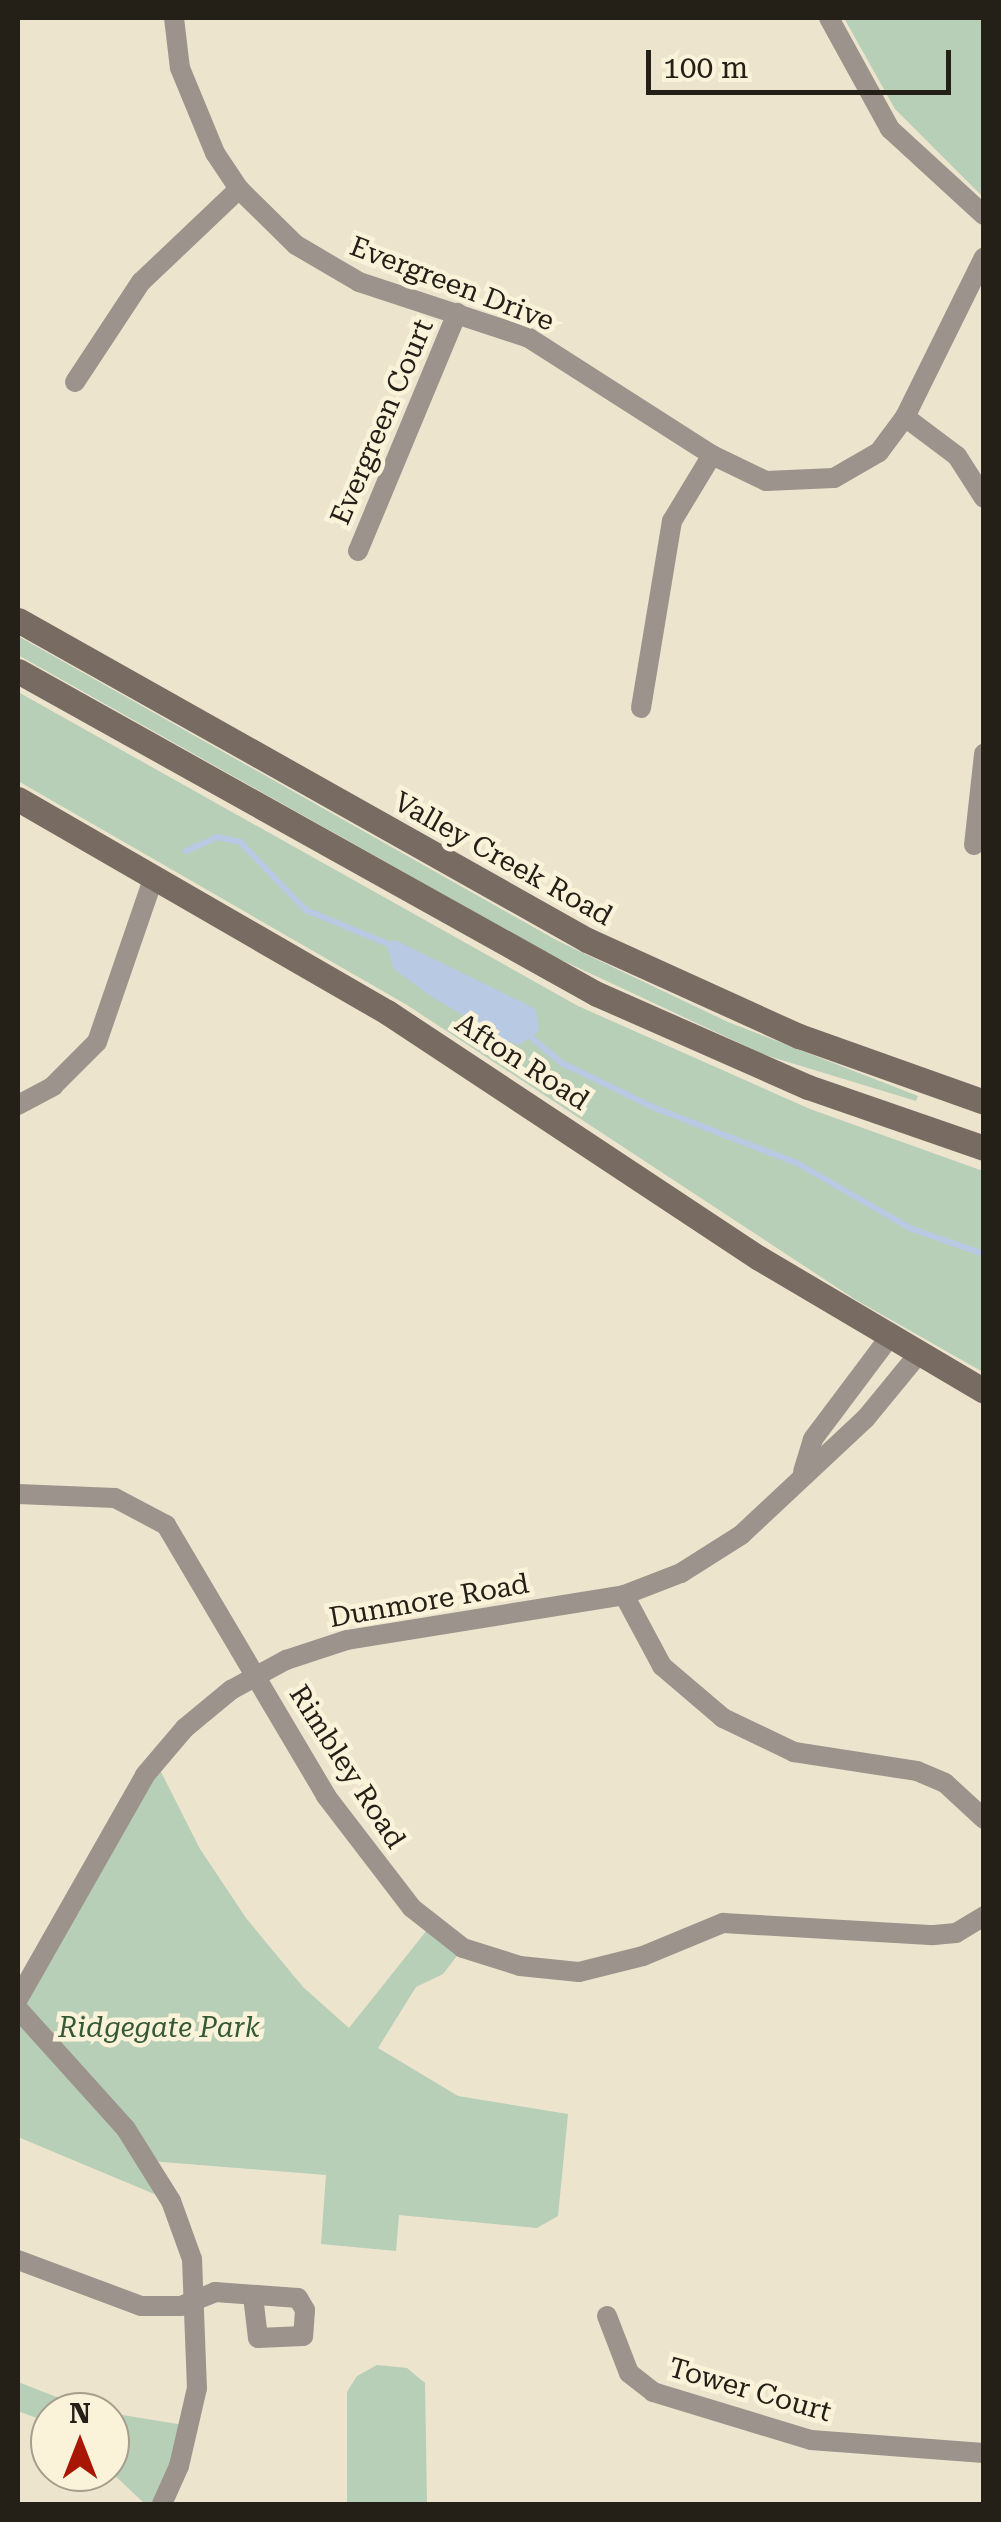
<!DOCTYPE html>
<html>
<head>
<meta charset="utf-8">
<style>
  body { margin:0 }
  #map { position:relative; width:1001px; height:2522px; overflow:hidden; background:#ede4cd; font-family:"Roboto Serif",serif }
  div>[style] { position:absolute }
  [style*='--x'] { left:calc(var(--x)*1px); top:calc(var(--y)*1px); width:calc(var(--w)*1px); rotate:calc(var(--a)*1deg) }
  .green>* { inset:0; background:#b7ceb7 }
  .water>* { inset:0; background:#b8c9e4 }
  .stream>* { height:6px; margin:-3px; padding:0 3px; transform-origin:3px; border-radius:3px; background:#b8c9e4 }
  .street>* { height:20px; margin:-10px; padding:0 10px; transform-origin:10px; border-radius:10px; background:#9c938c }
  .secondary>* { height:25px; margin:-12.5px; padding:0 12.5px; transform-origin:12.5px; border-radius:12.5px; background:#786c62 }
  span { translate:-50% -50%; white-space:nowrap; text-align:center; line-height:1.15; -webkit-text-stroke:9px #fbf2da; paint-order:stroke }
  .street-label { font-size:28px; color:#242018 }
  .park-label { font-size:28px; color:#335935; font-style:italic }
  .frame { position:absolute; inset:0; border:20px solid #242018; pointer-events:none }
  .north { position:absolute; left:30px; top:2392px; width:100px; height:100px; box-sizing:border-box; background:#fbf2da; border:2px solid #a59e8c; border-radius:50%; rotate:0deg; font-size:28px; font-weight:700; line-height:40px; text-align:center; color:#242018 }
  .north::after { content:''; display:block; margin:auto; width:35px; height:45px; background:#a81705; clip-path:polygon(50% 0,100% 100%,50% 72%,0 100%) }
  .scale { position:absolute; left:646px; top:50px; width:305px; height:45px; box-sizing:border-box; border:5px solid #242018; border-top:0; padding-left:12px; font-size:30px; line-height:35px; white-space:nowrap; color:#242018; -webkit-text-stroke:8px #fbf2da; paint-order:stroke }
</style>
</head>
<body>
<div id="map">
  <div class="green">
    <div style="clip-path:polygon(844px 18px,983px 18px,983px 197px,895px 109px)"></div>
    <div style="clip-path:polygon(18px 636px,558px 941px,728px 1022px,918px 1096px,916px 1101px,765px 1055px,553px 956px,18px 655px)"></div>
    <div style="clip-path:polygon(18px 692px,578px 1006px,810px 1109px,983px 1171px,983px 1372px,856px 1300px,407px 1005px,18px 781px)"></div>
    <div style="clip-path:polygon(156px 1762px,200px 1849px,246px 1918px,303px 1987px,349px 2028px,431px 1925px,463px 1948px,443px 1974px,416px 1987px,378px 2048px,458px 2096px,568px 2114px,558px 2216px,537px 2228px,399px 2215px,396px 2251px,321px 2244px,326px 2175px,150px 2161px,171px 2201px,18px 2137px,18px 1999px)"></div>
    <div style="clip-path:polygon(377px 2365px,407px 2368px,425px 2383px,427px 2504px,347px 2504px,347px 2392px,357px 2376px)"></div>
    <div style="clip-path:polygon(18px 2382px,85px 2408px,107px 2412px,50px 2412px,50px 2423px,18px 2411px)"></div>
    <div style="clip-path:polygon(110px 2413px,190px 2426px,162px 2504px,145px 2504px,110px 2471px)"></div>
  </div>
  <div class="water">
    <div style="clip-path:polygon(395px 940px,536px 1009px,539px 1031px,519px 1045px,506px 1041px,432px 997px,394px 969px,386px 943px)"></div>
  </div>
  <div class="stream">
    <div style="--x:186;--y:851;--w:34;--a:-24"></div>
    <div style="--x:217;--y:837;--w:24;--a:12"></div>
    <div style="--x:240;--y:842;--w:95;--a:45.9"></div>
    <div style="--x:306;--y:910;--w:87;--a:22.4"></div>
    <div style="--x:532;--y:1038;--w:39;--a:40"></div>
    <div style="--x:562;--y:1063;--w:103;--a:25.8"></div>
    <div style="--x:655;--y:1108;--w:152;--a:21.2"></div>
    <div style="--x:797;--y:1163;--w:133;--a:29.9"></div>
    <div style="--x:912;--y:1229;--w:76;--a:19.1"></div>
  </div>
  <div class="street">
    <div style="--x:174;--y:18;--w:50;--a:83.2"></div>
    <div style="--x:180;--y:68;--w:92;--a:67.6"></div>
    <div style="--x:215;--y:153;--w:43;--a:56.3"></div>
    <div style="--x:239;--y:189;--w:80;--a:44.5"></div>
    <div style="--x:296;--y:245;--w:73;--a:30.4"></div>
    <div style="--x:359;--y:282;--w:179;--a:18.2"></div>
    <div style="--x:529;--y:338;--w:217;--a:32.6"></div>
    <div style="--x:712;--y:455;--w:60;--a:25.7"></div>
    <div style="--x:766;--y:481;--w:68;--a:-2.5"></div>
    <div style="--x:834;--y:478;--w:52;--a:-30"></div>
    <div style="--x:879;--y:452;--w:44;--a:-53.4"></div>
    <div style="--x:905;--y:417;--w:178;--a:-63.7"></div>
    <div style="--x:829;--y:18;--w:127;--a:61.2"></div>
    <div style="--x:890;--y:129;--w:127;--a:42.5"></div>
    <div style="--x:75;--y:382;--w:120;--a:-56.6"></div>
    <div style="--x:141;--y:282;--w:135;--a:-43.5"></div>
    <div style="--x:905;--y:417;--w:65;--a:36.9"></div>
    <div style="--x:957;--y:456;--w:50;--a:57.3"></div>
    <div style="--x:358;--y:551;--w:258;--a:-67.4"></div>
    <div style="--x:641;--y:708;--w:190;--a:-80.6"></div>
    <div style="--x:672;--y:521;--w:77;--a:-58.8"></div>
    <div style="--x:974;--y:845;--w:92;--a:-83.7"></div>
    <div style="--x:18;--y:1105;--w:40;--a:-28"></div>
    <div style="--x:53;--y:1086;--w:62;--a:-45"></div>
    <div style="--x:97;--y:1042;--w:176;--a:-71"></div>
    <div style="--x:803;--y:1472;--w:34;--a:-73"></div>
    <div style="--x:813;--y:1439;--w:125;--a:-53.1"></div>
    <div style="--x:18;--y:1494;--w:97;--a:2.4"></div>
    <div style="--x:115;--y:1498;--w:58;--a:27.9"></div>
    <div style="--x:166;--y:1525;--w:315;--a:59.4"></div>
    <div style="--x:326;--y:1796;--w:141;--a:52.5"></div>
    <div style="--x:412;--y:1908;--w:65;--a:38.1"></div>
    <div style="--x:463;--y:1948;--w:60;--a:17.5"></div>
    <div style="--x:520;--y:1966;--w:59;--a:5.8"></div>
    <div style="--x:579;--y:1972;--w:66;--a:-14"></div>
    <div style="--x:643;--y:1956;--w:87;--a:-22.4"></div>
    <div style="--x:723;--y:1923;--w:211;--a:3.3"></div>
    <div style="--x:934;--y:1935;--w:22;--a:-5"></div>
    <div style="--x:956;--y:1933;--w:33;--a:-31"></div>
    <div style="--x:624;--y:1595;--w:81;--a:61.8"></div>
    <div style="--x:662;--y:1666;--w:80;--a:40.4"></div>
    <div style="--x:723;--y:1718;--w:79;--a:25.6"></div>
    <div style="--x:794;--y:1752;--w:124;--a:8.8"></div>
    <div style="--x:917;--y:1771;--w:30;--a:23"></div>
    <div style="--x:945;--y:1783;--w:53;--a:42.7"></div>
    <div style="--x:18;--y:1999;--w:257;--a:-60.4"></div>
    <div style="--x:145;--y:1775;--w:62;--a:-49.6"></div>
    <div style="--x:185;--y:1728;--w:60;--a:-39.6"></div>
    <div style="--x:231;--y:1690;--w:63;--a:-28.6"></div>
    <div style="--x:286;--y:1660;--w:64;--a:-18.2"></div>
    <div style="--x:347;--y:1640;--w:281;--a:-9.2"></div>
    <div style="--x:624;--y:1595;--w:61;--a:-21.1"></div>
    <div style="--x:681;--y:1573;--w:71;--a:-32.3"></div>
    <div style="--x:741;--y:1535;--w:171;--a:-43.1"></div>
    <div style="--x:866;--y:1418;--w:80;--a:-50.6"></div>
    <div style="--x:18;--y:2009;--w:161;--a:48"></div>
    <div style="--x:126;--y:2129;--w:85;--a:58"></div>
    <div style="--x:171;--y:2201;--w:62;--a:70.1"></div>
    <div style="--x:192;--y:2259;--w:129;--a:87.8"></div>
    <div style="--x:197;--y:2388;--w:80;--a:103"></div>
    <div style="--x:179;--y:2466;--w:42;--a:114.1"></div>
    <div style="--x:18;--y:2260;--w:131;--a:20.5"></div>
    <div style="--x:141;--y:2306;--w:40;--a:0"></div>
    <div style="--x:181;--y:2306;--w:37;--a:-22"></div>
    <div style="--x:215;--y:2292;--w:83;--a:4.1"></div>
    <div style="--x:298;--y:2298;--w:14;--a:60"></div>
    <div style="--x:305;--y:2310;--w:26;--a:94"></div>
    <div style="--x:303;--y:2336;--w:45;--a:177.5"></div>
    <div style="--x:258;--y:2338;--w:42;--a:-96.8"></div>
    <div style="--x:607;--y:2316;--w:61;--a:68.9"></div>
    <div style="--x:629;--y:2373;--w:31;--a:38"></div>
    <div style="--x:653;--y:2392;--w:165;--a:16.9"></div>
    <div style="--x:811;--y:2440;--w:173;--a:4.3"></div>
  </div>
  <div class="secondary">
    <div style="--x:18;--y:620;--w:653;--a:29.35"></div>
    <div style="--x:587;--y:940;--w:233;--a:24.4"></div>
    <div style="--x:799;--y:1036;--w:196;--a:19.6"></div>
    <div style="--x:18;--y:671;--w:663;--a:29.16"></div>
    <div style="--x:597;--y:994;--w:231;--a:23.8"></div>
    <div style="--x:808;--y:1087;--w:186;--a:19.1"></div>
    <div style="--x:18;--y:799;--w:426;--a:30"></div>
    <div style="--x:387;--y:1012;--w:446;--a:33.5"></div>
    <div style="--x:759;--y:1258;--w:261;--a:30.6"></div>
  </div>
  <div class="street-label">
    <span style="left:452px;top:284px;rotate:21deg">Evergreen Drive</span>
    <span style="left:382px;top:422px;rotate:-67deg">Evergreen Court</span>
    <span style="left:503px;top:859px;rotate:29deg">Valley Creek Road</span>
    <span style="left:522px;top:1062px;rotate:33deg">Afton Road</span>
    <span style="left:429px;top:1601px;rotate:-10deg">Dunmore Road</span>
    <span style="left:347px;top:1767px;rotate:57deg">Rimbley Road</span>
    <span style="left:750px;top:2390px;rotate:16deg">Tower Court</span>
  </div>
  <div class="park-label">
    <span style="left:159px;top:2028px">Ridgegate Park</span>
  </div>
  <div class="frame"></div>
  <div class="north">N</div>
  <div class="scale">100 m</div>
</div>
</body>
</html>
